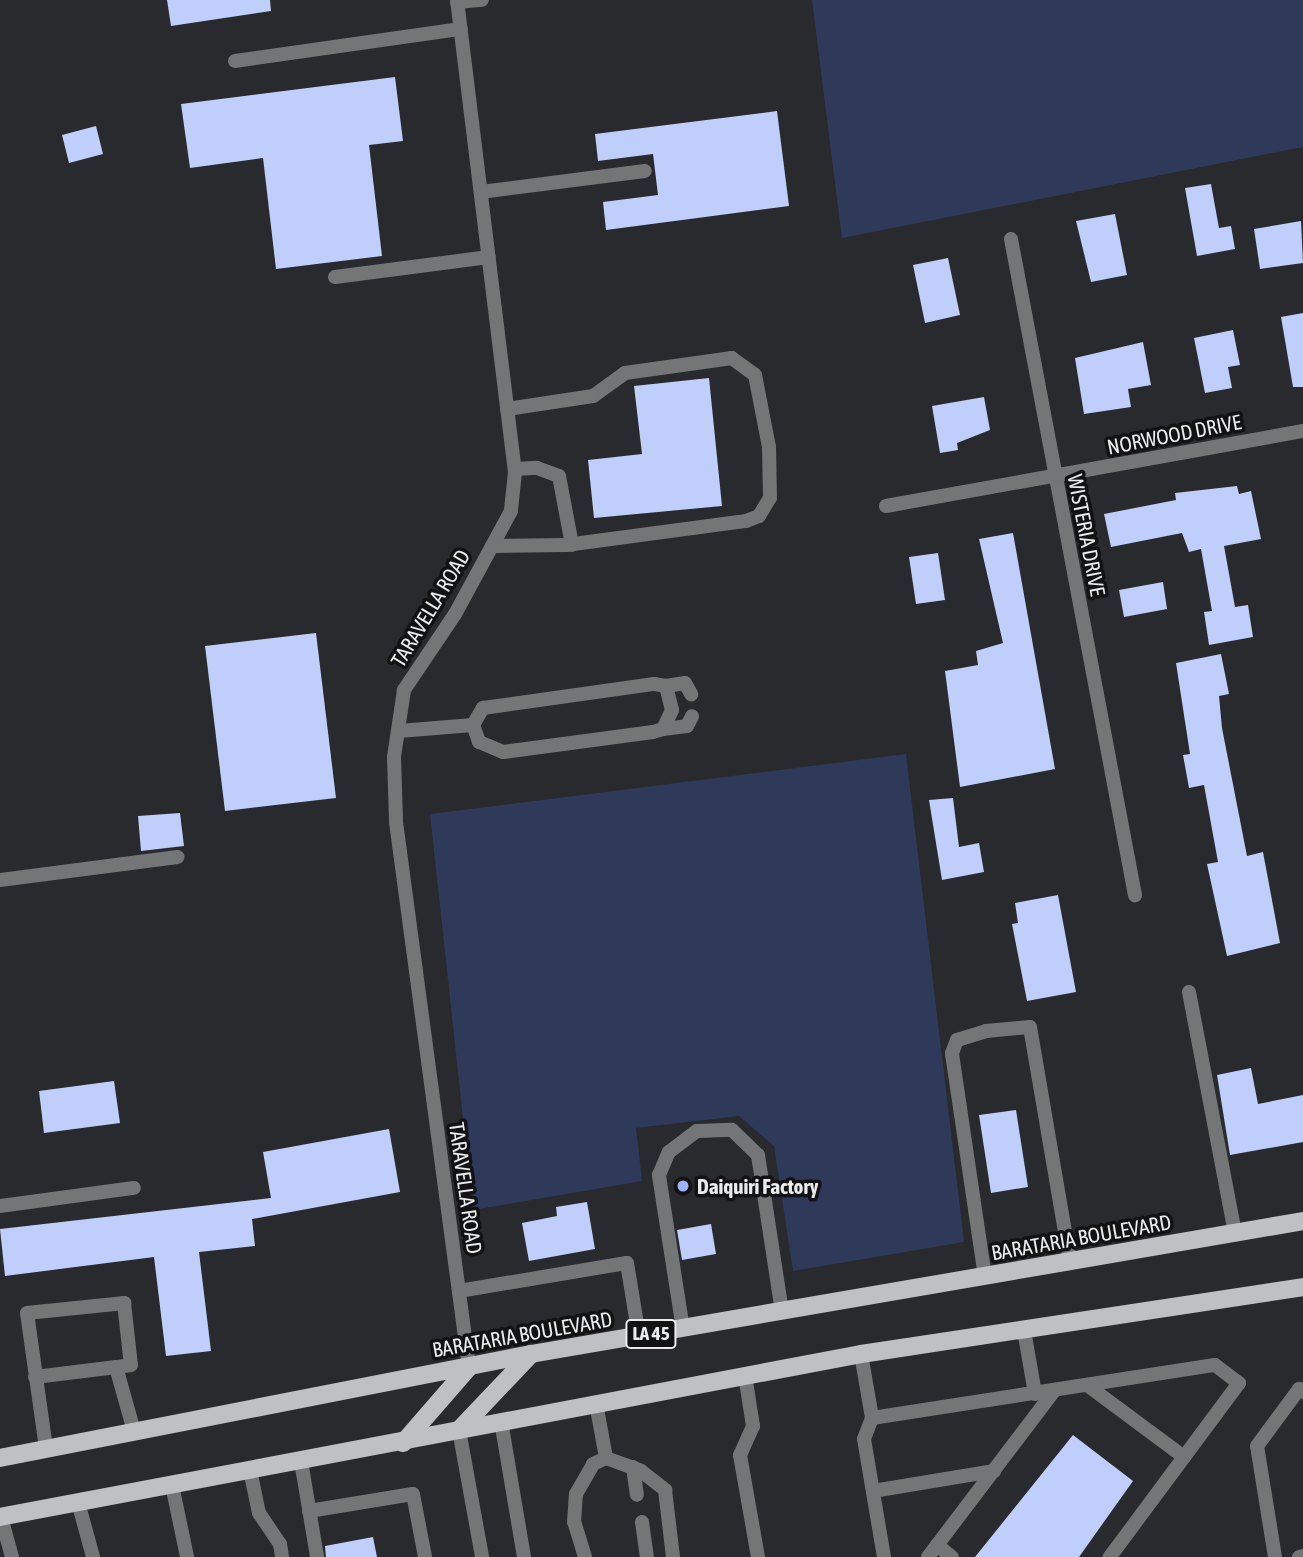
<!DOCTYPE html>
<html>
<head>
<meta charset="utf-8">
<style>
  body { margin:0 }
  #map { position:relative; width:1303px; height:1557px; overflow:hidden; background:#292a2d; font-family:"Asap Condensed",sans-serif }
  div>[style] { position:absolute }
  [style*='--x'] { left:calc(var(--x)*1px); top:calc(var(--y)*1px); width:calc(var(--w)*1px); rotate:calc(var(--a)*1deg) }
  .green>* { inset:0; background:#2f395a }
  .building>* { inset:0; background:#bfcefa }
  .lane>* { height:14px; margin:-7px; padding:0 7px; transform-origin:7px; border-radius:7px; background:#747576 }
  .street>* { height:14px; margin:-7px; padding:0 7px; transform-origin:7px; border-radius:7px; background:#747576 }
  .primary>* { height:18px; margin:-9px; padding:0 9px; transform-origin:9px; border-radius:9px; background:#bfc0c3 }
  .dots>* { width:19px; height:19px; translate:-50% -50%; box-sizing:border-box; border:4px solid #121214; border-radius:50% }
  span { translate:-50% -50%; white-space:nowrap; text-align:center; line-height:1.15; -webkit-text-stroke:7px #121214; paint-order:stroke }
  .shield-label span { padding:2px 5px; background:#121214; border:2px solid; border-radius:5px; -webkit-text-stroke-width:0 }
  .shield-label { font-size:19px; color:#eaebed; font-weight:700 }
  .street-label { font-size:21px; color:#eaebed }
  .poi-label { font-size:21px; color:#eaebed; font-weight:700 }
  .left { translate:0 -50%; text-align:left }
</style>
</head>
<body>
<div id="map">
  <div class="green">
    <div style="clip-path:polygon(812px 0,1303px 0,1303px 147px,842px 238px)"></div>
    <div style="clip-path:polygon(906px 754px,964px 1242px,793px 1271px,774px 1146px,739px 1116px,636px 1128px,642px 1181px,473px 1210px,430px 814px)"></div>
  </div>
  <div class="building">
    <div style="clip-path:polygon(167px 0,270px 0,271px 11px,171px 26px)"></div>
    <div style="clip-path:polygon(395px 77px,403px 141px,369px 145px,382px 256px,276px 269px,263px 158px,190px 168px,181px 104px)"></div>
    <div style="clip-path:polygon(777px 111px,789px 206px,606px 230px,603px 202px,658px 195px,653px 154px,598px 161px,595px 134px)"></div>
    <div style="clip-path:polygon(96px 126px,103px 154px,69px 163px,62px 135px)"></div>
    <div style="clip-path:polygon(1211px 184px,1219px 228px,1231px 226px,1235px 249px,1197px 256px,1185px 188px)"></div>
    <div style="clip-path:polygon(1115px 214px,1127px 275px,1091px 282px,1076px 221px)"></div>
    <div style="clip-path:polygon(1301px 221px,1303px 263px,1260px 269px,1254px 229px)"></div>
    <div style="clip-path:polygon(948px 258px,960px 315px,925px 323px,913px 265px)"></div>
    <div style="clip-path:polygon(1303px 313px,1303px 387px,1293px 387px,1281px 317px)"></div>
    <div style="clip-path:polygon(1233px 330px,1240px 365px,1228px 367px,1232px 388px,1205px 393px,1194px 338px)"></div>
    <div style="clip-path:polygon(1143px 342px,1151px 385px,1128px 389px,1131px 407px,1084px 414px,1075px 358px)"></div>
    <div style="clip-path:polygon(709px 378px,722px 506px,594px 518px,588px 460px,642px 454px,634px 386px)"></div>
    <div style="clip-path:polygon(984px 397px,990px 430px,957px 443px,958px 450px,940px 453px,932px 406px)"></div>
    <div style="clip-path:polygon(1237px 486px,1239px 494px,1251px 491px,1261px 539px,1224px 546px,1235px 607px,1248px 605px,1253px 637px,1209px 645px,1204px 612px,1212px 611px,1201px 549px,1189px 552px,1182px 533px,1111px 547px,1104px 514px,1176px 500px,1175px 493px)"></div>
    <div style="clip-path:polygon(1013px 533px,1055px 769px,960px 787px,945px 671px,978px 665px,976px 651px,1003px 643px,979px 539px)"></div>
    <div style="clip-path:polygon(938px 553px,945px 600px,916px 604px,909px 557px)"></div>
    <div style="clip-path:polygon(1163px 582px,1167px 609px,1124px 617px,1119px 590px)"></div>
    <div style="clip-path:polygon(316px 633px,336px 798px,225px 811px,205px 646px)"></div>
    <div style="clip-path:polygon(1221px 654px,1229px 694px,1219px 696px,1222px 728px,1247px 856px,1263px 852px,1280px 943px,1227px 956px,1207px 864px,1218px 862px,1204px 785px,1189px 788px,1183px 755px,1190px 754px,1176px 663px)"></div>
    <div style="clip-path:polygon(953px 798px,959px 847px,979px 843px,984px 872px,942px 880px,929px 800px)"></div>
    <div style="clip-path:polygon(180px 813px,184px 846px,141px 851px,138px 816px)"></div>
    <div style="clip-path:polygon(1058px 895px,1076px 992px,1027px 1001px,1012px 924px,1018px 923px,1015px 903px)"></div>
    <div style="clip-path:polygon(1251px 1068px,1258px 1104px,1303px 1095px,1303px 1142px,1230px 1155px,1217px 1075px)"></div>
    <div style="clip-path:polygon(114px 1081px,120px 1123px,44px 1133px,39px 1091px)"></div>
    <div style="clip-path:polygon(1016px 1110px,1028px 1187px,991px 1193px,979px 1115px)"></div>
    <div style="clip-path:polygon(389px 1129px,400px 1192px,252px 1219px,255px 1246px,199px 1252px,211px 1351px,166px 1356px,154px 1257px,5px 1276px,0 1229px,271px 1198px,263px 1152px)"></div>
    <div style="clip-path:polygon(587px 1202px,595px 1249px,529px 1261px,522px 1223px,557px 1216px,556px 1207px)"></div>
    <div style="clip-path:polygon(711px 1224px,716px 1254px,682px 1260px,677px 1230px)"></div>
    <div style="clip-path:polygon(1073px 1435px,1133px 1481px,1079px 1557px,975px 1557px)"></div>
    <div style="clip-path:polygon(373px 1537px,377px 1557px,326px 1557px,325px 1546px)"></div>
  </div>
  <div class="lane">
    <div style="--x:457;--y:2;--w:25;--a:-5"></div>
    <div style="--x:235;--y:61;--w:228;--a:-8.1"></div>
    <div style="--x:481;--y:192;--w:165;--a:-7.3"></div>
    <div style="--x:335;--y:277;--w:155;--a:-7.4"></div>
    <div style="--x:515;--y:469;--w:22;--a:-3"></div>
    <div style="--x:537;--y:468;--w:23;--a:20"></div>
    <div style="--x:559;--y:476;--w:70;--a:79.3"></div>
    <div style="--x:492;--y:546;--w:74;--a:-0.8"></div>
    <div style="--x:566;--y:545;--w:182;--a:-7.6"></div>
    <div style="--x:746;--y:521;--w:14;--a:-21"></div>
    <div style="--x:759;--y:516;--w:21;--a:-59"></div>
    <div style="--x:770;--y:498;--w:51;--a:-91.1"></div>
    <div style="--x:769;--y:447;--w:73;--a:-101"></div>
    <div style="--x:755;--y:375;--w:29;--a:-144"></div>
    <div style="--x:732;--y:358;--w:108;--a:172"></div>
    <div style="--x:625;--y:373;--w:39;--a:144"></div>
    <div style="--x:593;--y:396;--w:87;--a:171.4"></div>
    <div style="--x:654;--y:684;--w:12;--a:9"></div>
    <div style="--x:666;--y:686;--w:25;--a:76"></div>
    <div style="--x:672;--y:710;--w:21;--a:115"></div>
    <div style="--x:663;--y:729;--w:10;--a:163"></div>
    <div style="--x:653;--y:732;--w:151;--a:172.4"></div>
    <div style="--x:503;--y:752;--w:26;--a:-157"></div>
    <div style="--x:479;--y:742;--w:18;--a:-109"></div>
    <div style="--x:473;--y:725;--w:20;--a:-60"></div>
    <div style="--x:483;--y:708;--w:173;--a:-8"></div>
    <div style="--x:666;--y:686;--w:19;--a:-9"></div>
    <div style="--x:685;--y:683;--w:13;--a:61"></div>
    <div style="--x:663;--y:729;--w:24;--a:-7"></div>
    <div style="--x:687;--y:726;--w:11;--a:-63"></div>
    <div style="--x:399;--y:731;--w:74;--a:-4.6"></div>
    <div style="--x:0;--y:880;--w:179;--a:-7.4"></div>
    <div style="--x:1189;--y:992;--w:245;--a:79.2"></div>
    <div style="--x:0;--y:1206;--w:135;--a:-7.7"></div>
    <div style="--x:985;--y:1277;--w:226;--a:-98.4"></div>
    <div style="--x:952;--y:1053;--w:14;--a:-69"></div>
    <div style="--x:957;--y:1040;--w:30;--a:-17"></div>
    <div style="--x:986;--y:1031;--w:44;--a:-5.2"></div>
    <div style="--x:1030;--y:1027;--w:238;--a:80.3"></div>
    <div style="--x:459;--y:1291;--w:170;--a:-9.5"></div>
    <div style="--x:627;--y:1263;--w:74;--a:80.7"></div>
    <div style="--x:683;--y:1329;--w:156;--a:-98.9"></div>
    <div style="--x:659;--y:1175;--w:25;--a:-67"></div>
    <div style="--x:669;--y:1152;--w:35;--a:-37"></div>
    <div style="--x:697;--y:1131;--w:35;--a:-2"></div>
    <div style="--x:732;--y:1130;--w:36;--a:44"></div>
    <div style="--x:758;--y:1155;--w:159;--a:81.3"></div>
    <div style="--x:1024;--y:1330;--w:65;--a:80.2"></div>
    <div style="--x:745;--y:1375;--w:52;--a:81.1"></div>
    <div style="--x:753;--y:1426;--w:32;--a:114"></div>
    <div style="--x:740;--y:1455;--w:104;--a:80"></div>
    <div style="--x:35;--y:1377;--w:82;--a:-7"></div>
    <div style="--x:116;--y:1367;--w:66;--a:74.3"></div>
    <div style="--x:1087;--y:1385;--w:121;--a:36.6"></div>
    <div style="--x:596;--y:1403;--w:56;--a:79.7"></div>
    <div style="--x:872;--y:1418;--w:347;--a:-8.8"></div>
    <div style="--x:1215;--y:1365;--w:30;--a:37"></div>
    <div style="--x:1239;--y:1383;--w:217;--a:126.6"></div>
    <div style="--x:46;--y:1448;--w:136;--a:-98"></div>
    <div style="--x:27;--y:1313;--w:98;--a:-5.9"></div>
    <div style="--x:124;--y:1303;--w:62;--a:83.6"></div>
    <div style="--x:131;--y:1365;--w:15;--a:172"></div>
    <div style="--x:633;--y:1467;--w:28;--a:82"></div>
    <div style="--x:250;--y:1470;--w:44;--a:78.2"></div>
    <div style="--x:259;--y:1513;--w:37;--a:56"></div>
    <div style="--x:280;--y:1544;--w:13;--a:81"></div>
    <div style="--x:172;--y:1485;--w:74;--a:78.2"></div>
    <div style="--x:873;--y:1491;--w:123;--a:-9.4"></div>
    <div style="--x:78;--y:1502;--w:57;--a:74.7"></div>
    <div style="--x:1;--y:1517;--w:41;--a:74.6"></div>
    <div style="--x:642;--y:1522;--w:35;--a:82"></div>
    <div style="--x:937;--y:1545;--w:19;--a:39"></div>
    <div style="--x:585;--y:1557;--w:37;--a:-107"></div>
    <div style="--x:574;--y:1522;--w:28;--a:-86"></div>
    <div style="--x:576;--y:1494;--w:34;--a:-60"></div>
    <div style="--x:593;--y:1464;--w:14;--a:-25"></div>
    <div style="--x:606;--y:1458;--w:37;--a:20"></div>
    <div style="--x:641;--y:1471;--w:31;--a:38"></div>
    <div style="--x:665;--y:1490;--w:67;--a:83.2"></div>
    <div style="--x:928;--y:1557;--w:208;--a:-52.8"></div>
    <div style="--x:1275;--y:1557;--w:112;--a:-99.2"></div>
    <div style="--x:1257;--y:1446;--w:71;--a:-53.6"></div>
    <div style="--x:1299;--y:1389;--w:5;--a:37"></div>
    <div style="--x:1299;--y:1557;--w:4;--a:-14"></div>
  </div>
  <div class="street">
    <div style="--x:457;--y:0;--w:476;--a:83"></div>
    <div style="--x:515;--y:472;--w:39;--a:96"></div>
    <div style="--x:511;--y:511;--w:117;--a:118.5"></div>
    <div style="--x:455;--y:614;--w:92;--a:123.9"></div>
    <div style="--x:404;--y:690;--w:68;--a:98.5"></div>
    <div style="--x:394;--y:757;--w:65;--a:88.2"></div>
    <div style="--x:396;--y:822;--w:550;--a:82.37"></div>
    <div style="--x:1011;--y:239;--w:668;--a:79.3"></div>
    <div style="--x:886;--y:506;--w:424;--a:-10.2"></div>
    <div style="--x:861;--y:1354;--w:65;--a:80.2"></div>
    <div style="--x:872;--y:1418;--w:22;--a:111"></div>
    <div style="--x:864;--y:1439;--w:120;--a:80.4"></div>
    <div style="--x:501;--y:1421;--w:138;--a:80.4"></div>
    <div style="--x:459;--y:1430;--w:129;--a:79.7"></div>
    <div style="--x:301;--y:1461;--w:97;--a:80.5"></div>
    <div style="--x:309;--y:1511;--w:105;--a:-9.3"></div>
    <div style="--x:413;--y:1494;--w:64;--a:79.2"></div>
  </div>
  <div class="primary">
    <div style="--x:459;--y:1430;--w:105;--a:-46.5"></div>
    <div style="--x:403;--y:1443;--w:101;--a:-49"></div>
    <div style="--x:0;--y:1458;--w:541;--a:-11.08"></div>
    <div style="--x:531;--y:1354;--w:783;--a:-9.77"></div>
    <div style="--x:0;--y:1517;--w:876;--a:-10.72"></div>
    <div style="--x:861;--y:1354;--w:447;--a:-8.6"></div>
  </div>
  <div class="dots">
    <div style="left:683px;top:1186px;background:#9db4fd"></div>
  </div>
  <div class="shield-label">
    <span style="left:651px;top:1334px">LA 45</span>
  </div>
  <div class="street-label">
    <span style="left:1174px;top:434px;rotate:-11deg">NORWOOD DRIVE</span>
    <span style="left:1087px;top:535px;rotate:79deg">WISTERIA DRIVE</span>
    <span style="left:430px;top:608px;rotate:-59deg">TARAVELLA ROAD</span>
    <span style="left:466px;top:1188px;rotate:82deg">TARAVELLA ROAD</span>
    <span style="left:1081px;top:1237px;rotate:-10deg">BARATARIA BOULEVARD</span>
    <span style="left:522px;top:1334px;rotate:-10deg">BARATARIA BOULEVARD</span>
  </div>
  <div class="poi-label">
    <span class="left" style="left:697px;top:1186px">Daiquiri Factory</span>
  </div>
</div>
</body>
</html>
